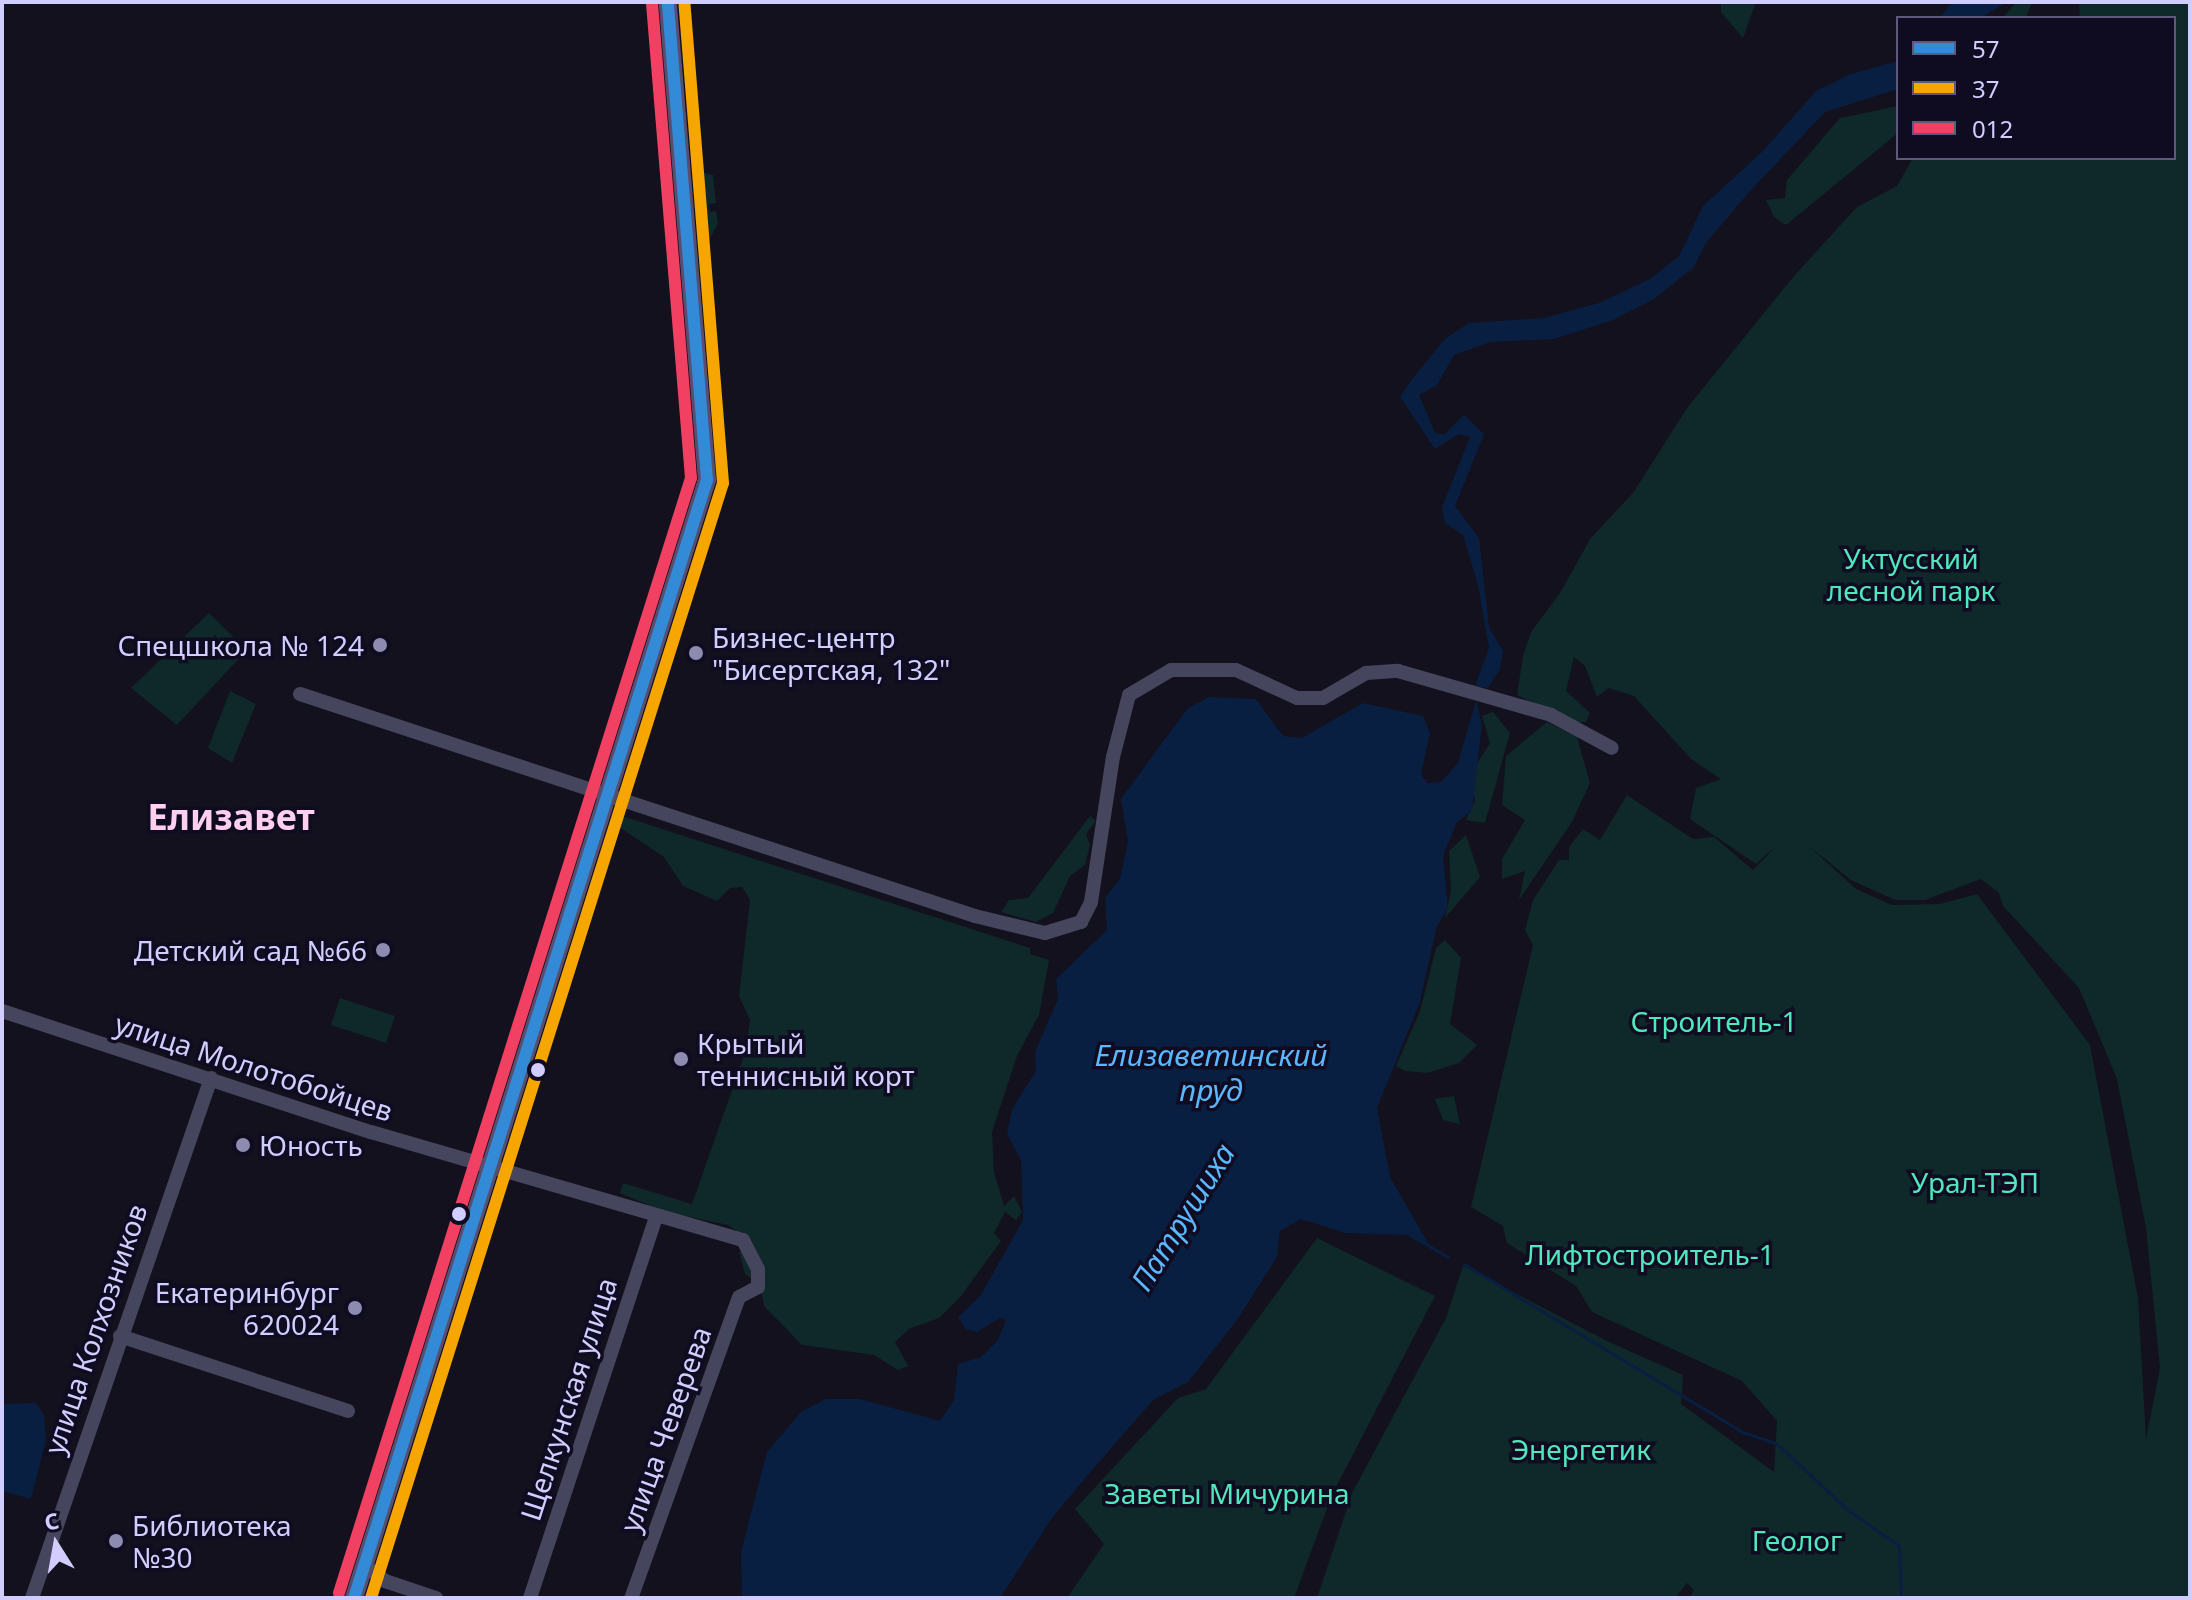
<!DOCTYPE html>
<html>
<head>
<meta charset="utf-8">
<style>
  body { margin:0 }
  #map { position:relative; width:2192px; height:1600px; overflow:hidden; background:#12111d; font-family:"Noto Sans",sans-serif }
  div>[style] { position:absolute }
  [style*='--x'] { left:calc(var(--x)*1px); top:calc(var(--y)*1px); width:calc(var(--w)*1px); rotate:calc(var(--a)*1deg) }
  .green>* { inset:0; background:#0f2829 }
  .water>* { inset:0; background:#091f41 }
  .stream>* { height:3px; margin:-1.5px; padding:0 1.5px; transform-origin:1.5px; border-radius:1.5px; background:#091f41 }
  .minor>* { height:14px; margin:-7px; padding:0 7px; transform-origin:7px; border-radius:7px; background:#45455e }
  .major>* { height:18px; margin:-9px; padding:0 9px; transform-origin:9px; border-radius:9px; background:#594e70 }
  .bus-1>* { height:12px; margin:-6px; padding:0 6px; transform-origin:6px; border-radius:6px; background:#338bd7 }
  .bus-2>* { height:12px; margin:-6px; padding:0 6px; transform-origin:6px; border-radius:6px; background:#f7a600 }
  .bus-3>* { height:12px; margin:-6px; padding:0 6px; transform-origin:6px; border-radius:6px; background:#f24062 }
  .dots>* { width:22px; height:22px; translate:-50% -50%; box-sizing:border-box; border:4px solid #0f0c22; border-radius:50% }
  span { translate:-50% -50%; white-space:nowrap; text-align:center; line-height:1.15; -webkit-text-stroke:7px #0f0c22; paint-order:stroke }
  .park-label { font-size:28px; color:#51e7bd }
  .poi-label { font-size:28px; color:#d1cdff }
  .left { translate:0 -50%; text-align:left }
  .right { translate:-100% -50%; text-align:right }
  .street-label { font-size:28px; color:#d1cdff }
  .water-label { font-size:30px; color:#5bb7ff; font-style:italic }
  .district-label { font-size:36px; color:#ffcfef; font-weight:700 }
  .frame { position:absolute; inset:0; border:4px solid #d1cdff; pointer-events:none }
  .legend { position:absolute; left:1896px; top:16px; width:280px; height:144px; box-sizing:border-box; background:#0f0c22; border:2px solid #5d597a; margin:0; padding:10px 14px; list-style:none; font-size:24px; color:#d1cdff }
  .legend li { display:flex; align-items:center; gap:16px; height:40px }
  .legend b { width:40px; border:2px solid #5d597a }
  .north { position:absolute; left:16px; top:1504px; width:80px; height:80px; -webkit-text-stroke:6px #0f0c22; paint-order:stroke; rotate:349deg; font-size:22px; font-weight:700; line-height:32px; text-align:center; color:#d1cdff }
  .north::after { content:''; display:block; margin:auto; width:28px; height:36px; background:#d1cdff; clip-path:polygon(50% 0,100% 100%,50% 72%,0 100%) }
</style>
</head>
<body>
<div id="map">
  <div class="green">
    <div style="clip-path:polygon(1721px 2px,1756px 2px,1743px 38px,1721px 12px)"></div>
    <div style="clip-path:polygon(2016px 2px,2032px 2px,2026px 18px,2003px 18px)"></div>
    <div style="clip-path:polygon(evenodd,2079px 2px,2190px 2px,2190px 1598px,1690px 1598px,1694px 1590px,1687px 1583px,1675px 1598px,1317px 1598px,1352px 1493px,1446px 1318px,1463px 1266px,1607px 1341px,1683px 1375px,1681px 1404px,1774px 1472px,1777px 1421px,1742px 1381px,1592px 1312px,1576px 1286px,1507px 1243px,1503px 1226px,1471px 1207px,1533px 945px,1525px 930px,1533px 900px,1559px 860px,1569px 860px,1569px 847px,1583px 829px,1600px 840px,1627px 795px,1693px 839px,1714px 837px,1753px 870px,1776px 846px,1756px 864px,1690px 819px,1696px 788px,1721px 779px,1691px 759px,1634px 696px,1609px 688px,1597px 697px,1585px 666px,1574px 657px,1566px 691px,1590px 713px,1586px 722px,1571px 722px,1517px 695px,1523px 656px,1531px 632px,1560px 593px,1590px 539px,1633px 493px,1687px 408px,1794px 276px,1857px 207px,1897px 186px,1913px 158px,2174px 158px,2174px 18px,2080px 18px,2079px 2px,1810px 847px,1851px 880px,1895px 900px,1925px 900px,1981px 879px,1999px 893px,2003px 906px,2079px 988px,2117px 1079px,2146px 1228px,2160px 1368px,2146px 1439px,2138px 1298px,2090px 1045px,1977px 894px,1940px 904px,1892px 905px,1856px 889px,1810px 847px)"></div>
    <div style="clip-path:polygon(1898px 106px,1898px 133px,1786px 225px,1774px 217px,1766px 200px,1785px 198px,1787px 180px,1840px 118px)"></div>
    <div style="clip-path:polygon(702px 172px,713px 175px,716px 203px,709px 204px,710px 212px,716px 211px,718px 223px,711px 237px,707px 238px)"></div>
    <div style="clip-path:polygon(209px 613px,247px 650px,177px 725px,131px 688px)"></div>
    <div style="clip-path:polygon(230px 691px,256px 704px,232px 763px,208px 748px)"></div>
    <div style="clip-path:polygon(1493px 712px,1510px 733px,1485px 823px,1466px 820px,1475px 801px,1471px 774px,1490px 743px,1482px 716px)"></div>
    <div style="clip-path:polygon(1547px 722px,1577px 737px,1590px 783px,1572px 822px,1519px 900px,1525px 871px,1502px 879px,1502px 859px,1525px 820px,1502px 805px,1506px 756px)"></div>
    <div style="clip-path:polygon(616px 814px,1030px 948px,1030px 954px,1049px 960px,1039px 1015px,1017px 1056px,992px 1132px,994px 1172px,1004px 1206px,1014px 1196px,1022px 1212px,1016px 1220px,1005px 1212px,994px 1233px,1001px 1241px,961px 1296px,939px 1318px,909px 1329px,895px 1342px,908px 1366px,898px 1370px,874px 1355px,802px 1345px,764px 1306px,760px 1285px,745px 1274px,739px 1252px,746px 1252px,747px 1238px,728px 1225px,666px 1212px,620px 1193px,623px 1183px,692px 1204px,745px 1053px,750px 1020px,739px 996px,750px 900px,742px 887px,730px 888px,717px 901px,683px 886px,664px 857px,610px 821px)"></div>
    <div style="clip-path:polygon(1090px 816px,1096px 821px,1086px 834px,1090px 845px,1085px 865px,1070px 876px,1053px 913px,1036px 922px,1001px 912px,1009px 900px,1028px 898px)"></div>
    <div style="clip-path:polygon(1466px 835px,1480px 877px,1445px 918px,1451px 890px,1449px 851px)"></div>
    <div style="clip-path:polygon(1445px 940px,1461px 958px,1450px 1024px,1477px 1045px,1459px 1063px,1427px 1073px,1405px 1071px,1396px 1066px,1420px 1011px,1436px 948px)"></div>
    <div style="clip-path:polygon(340px 998px,395px 1016px,386px 1043px,331px 1025px)"></div>
    <div style="clip-path:polygon(1454px 1096px,1460px 1124px,1443px 1120px,1435px 1099px)"></div>
    <div style="clip-path:polygon(1317px 1238px,1435px 1296px,1332px 1495px,1294px 1598px,1067px 1598px,1104px 1544px,1075px 1509px,1178px 1398px,1206px 1389px)"></div>
  </div>
  <div class="water">
    <div style="clip-path:polygon(1952px 2px,2007px 2px,1980px 18px,1940px 18px)"></div>
    <div style="clip-path:polygon(1898px 61px,1898px 89px,1825px 112px,1750px 191px,1705px 244px,1694px 267px,1654px 299px,1613px 320px,1554px 339px,1490px 342px,1454px 355px,1437px 385px,1419px 395px,1435px 433px,1445px 434px,1464px 415px,1484px 434px,1455px 506px,1479px 538px,1489px 627px,1503px 651px,1500px 669px,1488px 688px,1475px 686px,1489px 648px,1478px 585px,1463px 535px,1445px 523px,1442px 507px,1470px 437px,1459px 434px,1435px 449px,1400px 397px,1412px 379px,1445px 339px,1469px 323px,1544px 318px,1599px 303px,1650px 279px,1679px 256px,1703px 206px,1763px 151px,1816px 91px,1851px 74px)"></div>
    <div style="clip-path:polygon(1209px 697px,1256px 699px,1283px 736px,1302px 738px,1363px 703px,1423px 716px,1430px 733px,1421px 774px,1427px 783px,1441px 782px,1458px 763px,1476px 701px,1482px 725px,1472px 811px,1457px 822px,1443px 856px,1448px 907px,1436px 929px,1420px 1002px,1377px 1108px,1390px 1177px,1432px 1250px,1411px 1235px,1345px 1233px,1301px 1219px,1280px 1231px,1277px 1257px,1237px 1320px,1188px 1382px,1153px 1400px,1092px 1470px,1052px 1518px,1000px 1598px,742px 1598px,741px 1552px,767px 1452px,801px 1412px,826px 1399px,860px 1399px,940px 1421px,954px 1400px,958px 1364px,981px 1357px,998px 1340px,1006px 1320px,1000px 1318px,977px 1332px,966px 1329px,958px 1317px,981px 1295px,1023px 1220px,1021px 1160px,1007px 1134px,1012px 1109px,1036px 1071px,1035px 1052px,1058px 999px,1056px 979px,1107px 930px,1105px 898px,1120px 879px,1128px 841px,1121px 799px,1188px 708px)"></div>
    <div style="clip-path:polygon(36px 1403px,44px 1415px,46px 1440px,31px 1499px,2px 1491px,2px 1404px)"></div>
  </div>
  <div class="stream">
    <div style="--x:1410;--y:1235;--w:44;--a:30.1"></div>
    <div style="--x:1464;--y:1264;--w:326;--a:31.1"></div>
    <div style="--x:1743;--y:1432;--w:36;--a:19"></div>
    <div style="--x:1777;--y:1444;--w:96;--a:42.9"></div>
    <div style="--x:1847;--y:1509;--w:64;--a:35.4"></div>
    <div style="--x:1899;--y:1546;--w:52;--a:87.8"></div>
  </div>
  <div class="minor">
    <div style="--x:300;--y:694;--w:711;--a:18.21"></div>
    <div style="--x:975;--y:916;--w:72;--a:13.7"></div>
    <div style="--x:1045;--y:933;--w:38;--a:-17"></div>
    <div style="--x:1081;--y:922;--w:22;--a:-63"></div>
    <div style="--x:1091;--y:902;--w:147;--a:-81.4"></div>
    <div style="--x:1113;--y:757;--w:64;--a:-75.5"></div>
    <div style="--x:1129;--y:695;--w:49;--a:-30.8"></div>
    <div style="--x:1171;--y:670;--w:65;--a:0"></div>
    <div style="--x:1236;--y:670;--w:67;--a:24.7"></div>
    <div style="--x:1297;--y:698;--w:26;--a:0"></div>
    <div style="--x:1323;--y:698;--w:50;--a:-30.2"></div>
    <div style="--x:1366;--y:673;--w:32;--a:-4"></div>
    <div style="--x:1398;--y:671;--w:159;--a:16"></div>
    <div style="--x:1551;--y:715;--w:69;--a:28.4"></div>
    <div style="--x:2;--y:1011;--w:388;--a:18.2"></div>
    <div style="--x:371;--y:1132;--w:387;--a:16.2"></div>
    <div style="--x:743;--y:1240;--w:33;--a:63"></div>
    <div style="--x:758;--y:1269;--w:18;--a:90"></div>
    <div style="--x:758;--y:1287;--w:21;--a:152"></div>
    <div style="--x:739;--y:1297;--w:320;--a:109.7"></div>
    <div style="--x:120;--y:1336;--w:240;--a:18.2"></div>
    <div style="--x:364;--y:1565;--w:26;--a:37"></div>
    <div style="--x:385;--y:1581;--w:54;--a:18.4"></div>
    <div style="--x:32;--y:1598;--w:550;--a:-71"></div>
    <div style="--x:530;--y:1598;--w:402;--a:-71.7"></div>
  </div>
  <div class="major">
    <div style="--x:354;--y:1598;--w:1172;--a:-72.48"></div>
    <div style="--x:707;--y:480;--w:480;--a:-94.7"></div>
  </div>
  <div class="bus-1">
    <div style="--x:354;--y:1598;--w:1172;--a:-72.48"></div>
    <div style="--x:707;--y:480;--w:480;--a:-94.7"></div>
  </div>
  <div class="bus-2">
    <div style="--x:371;--y:1598;--w:1169;--a:-72.48"></div>
    <div style="--x:723;--y:483;--w:483;--a:-94.6"></div>
  </div>
  <div class="bus-3">
    <div style="--x:339;--y:1593;--w:1169;--a:-72.48"></div>
    <div style="--x:691;--y:478;--w:477;--a:-94.7"></div>
  </div>
  <div class="dots">
    <div style="left:380px;top:645px;background:#8e8bb0"></div>
    <div style="left:696px;top:653px;background:#8e8bb0"></div>
    <div style="left:383px;top:950px;background:#8e8bb0"></div>
    <div style="left:681px;top:1059px;background:#8e8bb0"></div>
    <div style="left:538px;top:1070px;background:#d1cdff"></div>
    <div style="left:243px;top:1145px;background:#8e8bb0"></div>
    <div style="left:459px;top:1214px;background:#d1cdff"></div>
    <div style="left:355px;top:1308px;background:#8e8bb0"></div>
    <div style="left:116px;top:1541px;background:#8e8bb0"></div>
  </div>
  <div class="park-label">
    <span style="left:1911px;top:574px">Уктусский<br>лесной парк</span>
    <span style="left:1714px;top:1021px">Строитель-1</span>
    <span style="left:1975px;top:1182px">Урал-ТЭП</span>
    <span style="left:1650px;top:1254px">Лифтостроитель-1</span>
    <span style="left:1581px;top:1449px">Энергетик</span>
    <span style="left:1227px;top:1493px">Заветы Мичурина</span>
    <span style="left:1797px;top:1540px">Геолог</span>
  </div>
  <div class="poi-label">
    <span class="left" style="left:712px;top:653px">Бизнес-центр<br>"Бисертская, 132"</span>
    <span class="right" style="left:364px;top:645px">Спецшкола № 124</span>
    <span class="right" style="left:367px;top:950px">Детский сад №66</span>
    <span class="left" style="left:697px;top:1059px">Крытый<br>теннисный корт</span>
    <span class="left" style="left:259px;top:1145px">Юность</span>
    <span class="right" style="left:339px;top:1308px">Екатеринбург<br>620024</span>
    <span class="left" style="left:132px;top:1541px">Библиотека<br>№30</span>
  </div>
  <div class="street-label">
    <span style="left:254px;top:1067px;rotate:18deg">улица Молотобойцев</span>
    <span style="left:95px;top:1329px;rotate:-71deg">улица Колхозников</span>
    <span style="left:568px;top:1399px;rotate:-72deg">Щелкунская улица</span>
    <span style="left:665px;top:1429px;rotate:-70deg">улица Чеверева</span>
  </div>
  <div class="water-label">
    <span style="left:1211px;top:1072px">Елизаветинский<br>пруд</span>
    <span style="left:1183px;top:1217px;rotate:-58deg">Патрушиха</span>
  </div>
  <div class="district-label">
    <span style="left:231px;top:817px">Елизавет</span>
  </div>
  <div class="frame"></div>
  <ul class="legend">
  <li><b style="height:10px;background:#338bd7"></b>57</li>
  <li><b style="height:10px;background:#f7a600"></b>37</li>
  <li><b style="height:10px;background:#f24062"></b>012</li>
  </ul>
  <div class="north">С</div>
</div>
</body>
</html>
